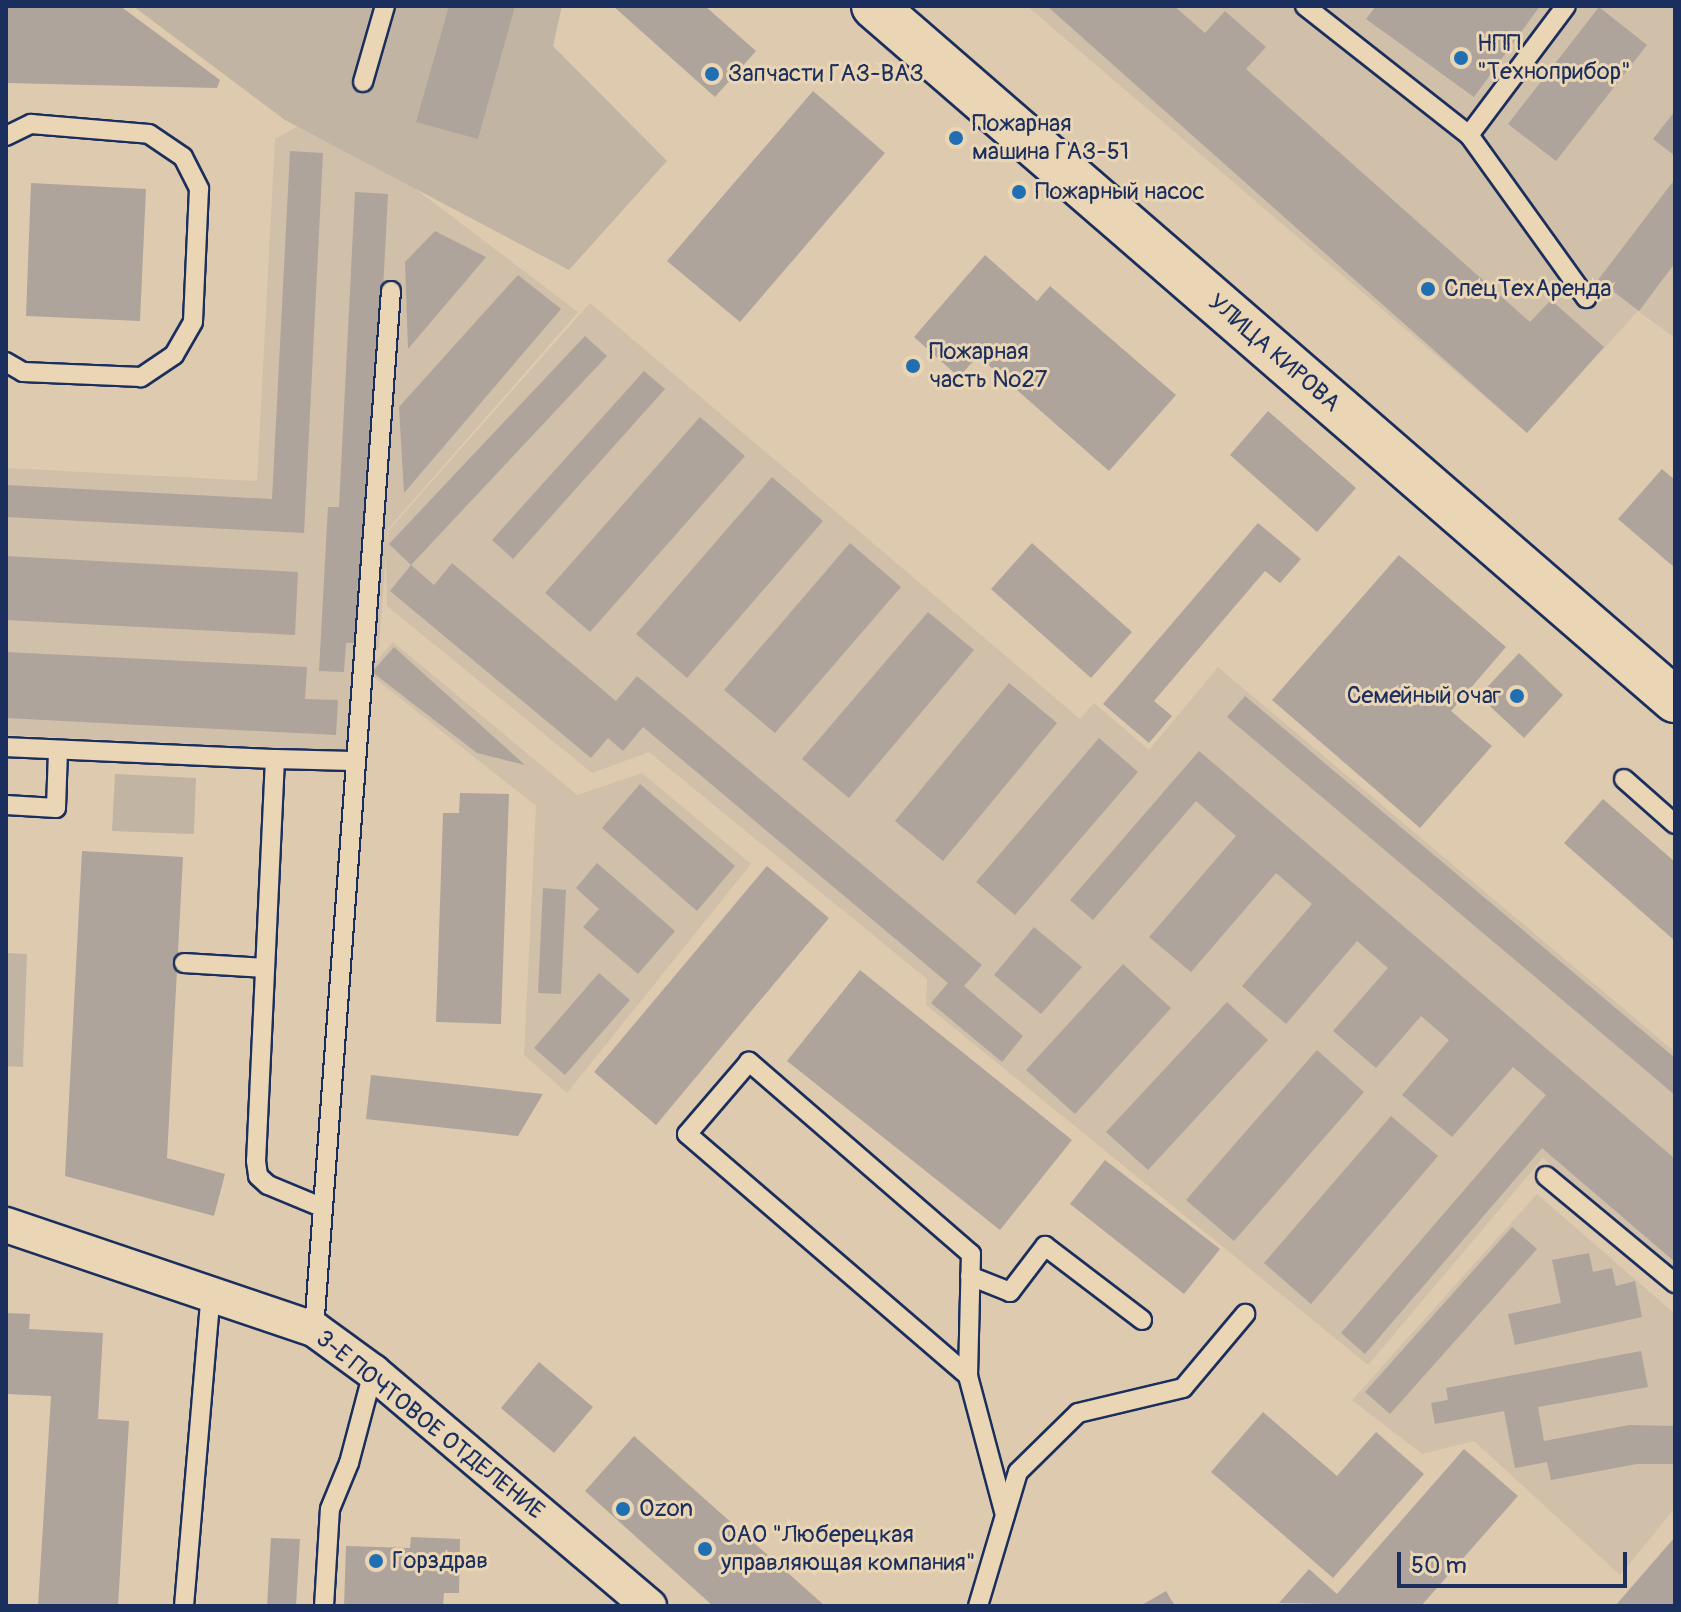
<!DOCTYPE html>
<html>
<head>
<meta charset="utf-8">
<style>
  body { margin:0 }
  #map { position:relative; width:1681px; height:1612px; overflow:hidden; background:#decbaf; font-family:Pangolin,sans-serif }
  div>[style] { position:absolute }
  [style*='--x'] { left:calc(var(--x)*1px); top:calc(var(--y)*1px); width:calc(var(--w)*1px); rotate:calc(var(--a)*1deg) }
  .built>* { inset:0; background:#d0bfa9 }
  .green>* { inset:0; background:#c1b4a3 }
  .building>* { inset:0; background:#aea49b }
  .roads { filter:drop-shadow(2px 0 #1b2f5e) drop-shadow(-2px 0 #1b2f5e) drop-shadow(0 2px #1b2f5e) drop-shadow(0 -2px #1b2f5e) }
  .service>* { height:18px; margin:-9px; padding:0 9px; transform-origin:9px; border-radius:9px; background:#ead5b4 }
  .minor>* { height:34px; margin:-17px; padding:0 17px; transform-origin:17px; border-radius:17px; background:#ead5b4 }
  .secondary>* { height:44px; margin:-22px; padding:0 22px; transform-origin:22px; border-radius:22px; background:#ead5b4 }
  .dots>* { width:22px; height:22px; translate:-50% -50%; box-sizing:border-box; border:4px solid #ead5b4; border-radius:50% }
  span { translate:-50% -50%; white-space:nowrap; text-align:center; line-height:1.15; -webkit-text-stroke:6px #ead5b4; paint-order:stroke }
  .poi-label { font-size:24px; color:#1b2f5e }
  .left { translate:0 -50%; text-align:left }
  .right { translate:-100% -50%; text-align:right }
  .street-label { font-size:24px; color:#1b2f5e }
  .frame { position:absolute; inset:0; border:8px solid #1b2f5e; pointer-events:none }
  .scale { position:absolute; left:1397px; top:1552px; width:230px; height:36px; box-sizing:border-box; border:4px solid #1b2f5e; border-top:0; padding-left:10px; font-size:24px; line-height:28px; white-space:nowrap; color:#1b2f5e; -webkit-text-stroke:6px #ead5b4; paint-order:stroke }
</style>
</head>
<body>
<div id="map">
  <div class="built">
    <div style="clip-path:polygon(1027px 6px,1675px 6px,1675px 338px,1638px 311px,1527px 433px)"></div>
    <div style="clip-path:polygon(318px 115px,578px 312px,388px 529px,386px 549px,389px 530px,590px 303px,1080px 719px,1094px 703px,1149px 750px,1218px 667px,1675px 1052px,1675px 1270px,1543px 1158px,1368px 1365px,926px 1005px,927px 979px,649px 752px,592px 773px,387px 606px,386px 553px,379px 647px,351px 683px,349px 751px,6px 735px,6px 468px,257px 481px,275px 139px)"></div>
    <div style="clip-path:polygon(393px 642px,577px 795px,642px 773px,751px 864px,567px 1093px,524px 1055px,536px 806px,367px 672px)"></div>
    <div style="clip-path:polygon(1537px 1194px,1675px 1314px,1675px 1508px,1620px 1575px,1474px 1441px,1422px 1454px,1352px 1400px)"></div>
  </div>
  <div class="green">
    <div style="clip-path:polygon(133px 6px,562px 6px,553px 46px,667px 161px,569px 270px,285px 120px)"></div>
    <div style="clip-path:polygon(115px 774px,196px 778px,194px 834px,112px 831px)"></div>
    <div style="clip-path:polygon(6px 953px,27px 954px,23px 1067px,6px 1066px)"></div>
  </div>
  <div class="building">
    <div style="clip-path:polygon(6px 6px,120px 6px,220px 80px,217px 88px,6px 83px)"></div>
    <div style="clip-path:polygon(449px 6px,515px 6px,478px 139px,416px 122px)"></div>
    <div style="clip-path:polygon(613px 6px,705px 6px,756px 51px,715px 97px)"></div>
    <div style="clip-path:polygon(1047px 6px,1174px 6px,1205px 33px,1225px 11px,1266px 47px,1246px 69px,1530px 322px,1551px 300px,1604px 347px,1527px 433px)"></div>
    <div style="clip-path:polygon(1376px 6px,1540px 6px,1474px 97px,1366px 19px)"></div>
    <div style="clip-path:polygon(1599px 7px,1647px 45px,1556px 161px,1508px 124px)"></div>
    <div style="clip-path:polygon(813px 91px,885px 153px,740px 322px,667px 261px)"></div>
    <div style="clip-path:polygon(1675px 111px,1675px 156px,1653px 139px)"></div>
    <div style="clip-path:polygon(290px 151px,323px 153px,304px 533px,6px 517px,6px 485px,272px 499px)"></div>
    <div style="clip-path:polygon(1675px 179px,1675px 263px,1639px 311px,1598px 280px)"></div>
    <div style="clip-path:polygon(31px 183px,146px 189px,140px 321px,26px 316px)"></div>
    <div style="clip-path:polygon(355px 192px,388px 194px,368px 579px,358px 578px,355px 643px,346px 643px,344px 672px,319px 671px,328px 507px,339px 507px)"></div>
    <div style="clip-path:polygon(435px 231px,486px 257px,408px 349px,405px 262px)"></div>
    <div style="clip-path:polygon(985px 255px,1037px 301px,1050px 286px,1176px 395px,1109px 471px,978px 356px,959px 377px,914px 337px)"></div>
    <div style="clip-path:polygon(518px 275px,561px 309px,404px 493px,399px 407px)"></div>
    <div style="clip-path:polygon(585px 336px,607px 356px,411px 565px,434px 585px,452px 563px,616px 701px,637px 676px,982px 965px,964px 986px,1023px 1036px,1002px 1062px,931px 1003px,948px 983px,643px 727px,623px 751px,608px 738px,591px 758px,390px 591px,411px 565px,389px 544px)"></div>
    <div style="clip-path:polygon(644px 371px,665px 389px,513px 559px,492px 540px)"></div>
    <div style="clip-path:polygon(1268px 411px,1356px 488px,1317px 532px,1230px 455px)"></div>
    <div style="clip-path:polygon(700px 417px,745px 456px,590px 632px,545px 593px)"></div>
    <div style="clip-path:polygon(1662px 469px,1675px 480px,1675px 568px,1618px 519px)"></div>
    <div style="clip-path:polygon(772px 477px,823px 521px,687px 678px,636px 634px)"></div>
    <div style="clip-path:polygon(1258px 523px,1301px 559px,1280px 583px,1265px 571px,1154px 701px,1172px 716px,1149px 743px,1103px 704px)"></div>
    <div style="clip-path:polygon(850px 543px,901px 587px,775px 733px,724px 690px)"></div>
    <div style="clip-path:polygon(1032px 543px,1132px 632px,1091px 678px,991px 589px)"></div>
    <div style="clip-path:polygon(1399px 555px,1506px 647px,1451px 711px,1492px 746px,1420px 828px,1272px 700px)"></div>
    <div style="clip-path:polygon(6px 556px,298px 572px,295px 635px,6px 620px)"></div>
    <div style="clip-path:polygon(928px 612px,974px 650px,849px 798px,802px 759px)"></div>
    <div style="clip-path:polygon(394px 647px,525px 765px,477px 753px,372px 672px)"></div>
    <div style="clip-path:polygon(6px 652px,307px 667px,305px 699px,338px 700px,336px 735px,6px 718px)"></div>
    <div style="clip-path:polygon(1519px 653px,1563px 695px,1524px 738px,1479px 696px)"></div>
    <div style="clip-path:polygon(1009px 683px,1057px 723px,943px 861px,895px 821px)"></div>
    <div style="clip-path:polygon(1245px 696px,1675px 1058px,1675px 1095px,1227px 717px)"></div>
    <div style="clip-path:polygon(1099px 738px,1138px 772px,1015px 915px,976px 882px)"></div>
    <div style="clip-path:polygon(1199px 751px,1675px 1159px,1675px 1262px,1542px 1148px,1365px 1354px,1341px 1333px,1546px 1095px,1513px 1067px,1452px 1137px,1402px 1095px,1449px 1040px,1421px 1016px,1376px 1068px,1333px 1031px,1388px 968px,1357px 941px,1286px 1024px,1242px 986px,1312px 904px,1276px 873px,1191px 972px,1149px 937px,1236px 836px,1196px 801px,1093px 920px,1070px 900px)"></div>
    <div style="clip-path:polygon(640px 784px,735px 866px,697px 911px,602px 828px)"></div>
    <div style="clip-path:polygon(460px 793px,509px 794px,501px 1024px,436px 1022px,443px 813px,459px 813px)"></div>
    <div style="clip-path:polygon(1603px 799px,1675px 862px,1675px 941px,1564px 843px)"></div>
    <div style="clip-path:polygon(82px 851px,183px 857px,167px 1158px,225px 1174px,214px 1216px,65px 1176px)"></div>
    <div style="clip-path:polygon(597px 863px,675px 931px,638px 974px,583px 927px,599px 909px,576px 888px)"></div>
    <div style="clip-path:polygon(767px 866px,829px 918px,656px 1125px,594px 1072px)"></div>
    <div style="clip-path:polygon(543px 888px,566px 890px,561px 994px,538px 993px)"></div>
    <div style="clip-path:polygon(1034px 927px,1082px 967px,1041px 1014px,994px 975px)"></div>
    <div style="clip-path:polygon(1123px 964px,1171px 1008px,1075px 1114px,1026px 1070px)"></div>
    <div style="clip-path:polygon(860px 970px,1072px 1140px,1000px 1230px,787px 1061px)"></div>
    <div style="clip-path:polygon(599px 973px,630px 1000px,565px 1075px,534px 1048px)"></div>
    <div style="clip-path:polygon(1227px 1002px,1268px 1040px,1148px 1170px,1106px 1132px)"></div>
    <div style="clip-path:polygon(1317px 1050px,1364px 1092px,1234px 1241px,1186px 1200px)"></div>
    <div style="clip-path:polygon(371px 1075px,543px 1094px,518px 1136px,366px 1119px)"></div>
    <div style="clip-path:polygon(1391px 1116px,1438px 1156px,1311px 1304px,1264px 1263px)"></div>
    <div style="clip-path:polygon(1105px 1160px,1220px 1249px,1184px 1294px,1070px 1204px)"></div>
    <div style="clip-path:polygon(1512px 1227px,1537px 1249px,1390px 1414px,1365px 1392px)"></div>
    <div style="clip-path:polygon(1589px 1253px,1593px 1272px,1612px 1268px,1616px 1286px,1635px 1281px,1642px 1317px,1515px 1345px,1508px 1314px,1561px 1303px,1552px 1260px)"></div>
    <div style="clip-path:polygon(6px 1313px,30px 1314px,29px 1329px,103px 1333px,98px 1419px,129px 1421px,118px 1606px,38px 1606px,51px 1396px,6px 1394px)"></div>
    <div style="clip-path:polygon(1641px 1351px,1648px 1387px,1538px 1407px,1544px 1441px,1629px 1425px,1675px 1426px,1675px 1464px,1637px 1464px,1551px 1480px,1547px 1462px,1515px 1468px,1504px 1411px,1435px 1424px,1431px 1403px,1448px 1400px,1446px 1388px)"></div>
    <div style="clip-path:polygon(539px 1362px,593px 1407px,554px 1453px,501px 1408px)"></div>
    <div style="clip-path:polygon(1263px 1412px,1337px 1476px,1376px 1432px,1424px 1474px,1333px 1578px,1211px 1472px)"></div>
    <div style="clip-path:polygon(634px 1436px,825px 1606px,713px 1606px,585px 1491px)"></div>
    <div style="clip-path:polygon(1464px 1449px,1518px 1496px,1421px 1606px,1279px 1603px,1309px 1569px,1337px 1594px)"></div>
    <div style="clip-path:polygon(411px 1537px,460px 1539px,459px 1593px,444px 1593px,443px 1606px,344px 1606px,346px 1546px,410px 1548px)"></div>
    <div style="clip-path:polygon(1675px 1537px,1675px 1606px,1615px 1606px)"></div>
    <div style="clip-path:polygon(271px 1538px,300px 1539px,296px 1606px,267px 1606px)"></div>
    <div style="clip-path:polygon(1166px 1591px,1175px 1606px,1140px 1606px)"></div>
  </div>
  <div class="roads">
    <div class="service">
      <div style="--x:1305;--y:6;--w:209;--a:38.2"></div>
      <div style="--x:1469;--y:135;--w:201;--a:54.3"></div>
      <div style="--x:363;--y:82;--w:79;--a:-73.9"></div>
      <div style="--x:1469;--y:135;--w:161;--a:-53.1"></div>
      <div style="--x:6;--y:136;--w:28;--a:-26"></div>
      <div style="--x:31;--y:124;--w:118;--a:4.8"></div>
      <div style="--x:149;--y:134;--w:41;--a:34.1"></div>
      <div style="--x:183;--y:157;--w:36;--a:63"></div>
      <div style="--x:199;--y:189;--w:133;--a:92.6"></div>
      <div style="--x:193;--y:322;--w:38;--a:120"></div>
      <div style="--x:174;--y:355;--w:40;--a:146"></div>
      <div style="--x:141;--y:377;--w:118;--a:-177.6"></div>
      <div style="--x:23;--y:372;--w:20;--a:-150"></div>
      <div style="--x:6;--y:747;--w:269;--a:2.6"></div>
      <div style="--x:275;--y:759;--w:402;--a:92.7"></div>
      <div style="--x:256;--y:1161;--w:15;--a:82"></div>
      <div style="--x:258;--y:1176;--w:13;--a:42"></div>
      <div style="--x:268;--y:1185;--w:57;--a:22.5"></div>
      <div style="--x:275;--y:759;--w:78;--a:1.5"></div>
      <div style="--x:1624;--y:779;--w:68;--a:41.4"></div>
      <div style="--x:6;--y:805;--w:50;--a:3.4"></div>
      <div style="--x:56;--y:808;--w:58;--a:-88"></div>
      <div style="--x:184;--y:963;--w:81;--a:3.5"></div>
      <div style="--x:1546;--y:1176;--w:168;--a:39.7"></div>
      <div style="--x:970;--y:1276;--w:43;--a:21.8"></div>
      <div style="--x:1010;--y:1292;--w:58;--a:-52.7"></div>
      <div style="--x:1045;--y:1246;--w:122;--a:37.3"></div>
      <div style="--x:314;--y:1329;--w:1041;--a:-85.76"></div>
      <div style="--x:968;--y:1376;--w:122;--a:-88.6"></div>
      <div style="--x:971;--y:1254;--w:294;--a:-139.1"></div>
      <div style="--x:749;--y:1062;--w:95;--a:130.7"></div>
      <div style="--x:687;--y:1134;--w:371;--a:40.7"></div>
      <div style="--x:968;--y:1376;--w:144;--a:75.1"></div>
      <div style="--x:184;--y:1606;--w:314;--a:-85.1"></div>
      <div style="--x:324;--y:1606;--w:97;--a:-86.5"></div>
      <div style="--x:330;--y:1509;--w:50;--a:-67.6"></div>
      <div style="--x:349;--y:1463;--w:94;--a:-75.2"></div>
      <div style="--x:978;--y:1606;--w:140;--a:-73.4"></div>
      <div style="--x:1018;--y:1472;--w:84;--a:-44.5"></div>
      <div style="--x:1078;--y:1413;--w:108;--a:-13.4"></div>
      <div style="--x:1183;--y:1388;--w:97;--a:-50"></div>
    </div>
    <div class="minor">
      <div style="--x:6;--y:1225;--w:325;--a:18.7"></div>
      <div style="--x:314;--y:1329;--w:73;--a:36.1"></div>
      <div style="--x:373;--y:1372;--w:362;--a:40.3"></div>
    </div>
    <div class="secondary">
      <div style="--x:874;--y:6;--w:1060;--a:40.91"></div>
    </div>
  </div>
  <div class="dots">
    <div style="left:1461px;top:58px;background:#1f6fb2"></div>
    <div style="left:712px;top:74px;background:#1f6fb2"></div>
    <div style="left:956px;top:138px;background:#1f6fb2"></div>
    <div style="left:1019px;top:192px;background:#1f6fb2"></div>
    <div style="left:1428px;top:289px;background:#1f6fb2"></div>
    <div style="left:913px;top:366px;background:#1f6fb2"></div>
    <div style="left:1517px;top:696px;background:#1f6fb2"></div>
    <div style="left:623px;top:1509px;background:#1f6fb2"></div>
    <div style="left:705px;top:1549px;background:#1f6fb2"></div>
    <div style="left:376px;top:1561px;background:#1f6fb2"></div>
  </div>
  <div class="poi-label">
    <span class="left" style="left:1477px;top:58px">НПП<br>"Техноприбор"</span>
    <span class="left" style="left:728px;top:74px">Запчасти ГАЗ-ВАЗ</span>
    <span class="left" style="left:972px;top:138px">Пожарная<br>машина ГАЗ-51</span>
    <span class="left" style="left:1035px;top:192px">Пожарный насос</span>
    <span class="left" style="left:1444px;top:289px">СпецТехАренда</span>
    <span class="left" style="left:929px;top:366px">Пожарная<br>часть №27</span>
    <span class="right" style="left:1501px;top:696px">Семейный очаг</span>
    <span class="left" style="left:639px;top:1509px">Ozon</span>
    <span class="left" style="left:721px;top:1549px">ОАО "Люберецкая<br>управляющая компания"</span>
    <span class="left" style="left:392px;top:1561px">Горздрав</span>
  </div>
  <div class="street-label">
    <span style="left:1274px;top:353px;rotate:41deg">УЛИЦА КИРОВА</span>
    <span style="left:430px;top:1425px;rotate:39deg">3-Е ПОЧТОВОЕ ОТДЕЛЕНИЕ</span>
  </div>
  <div class="frame"></div>
  <div class="scale">50 m</div>
</div>
</body>
</html>
